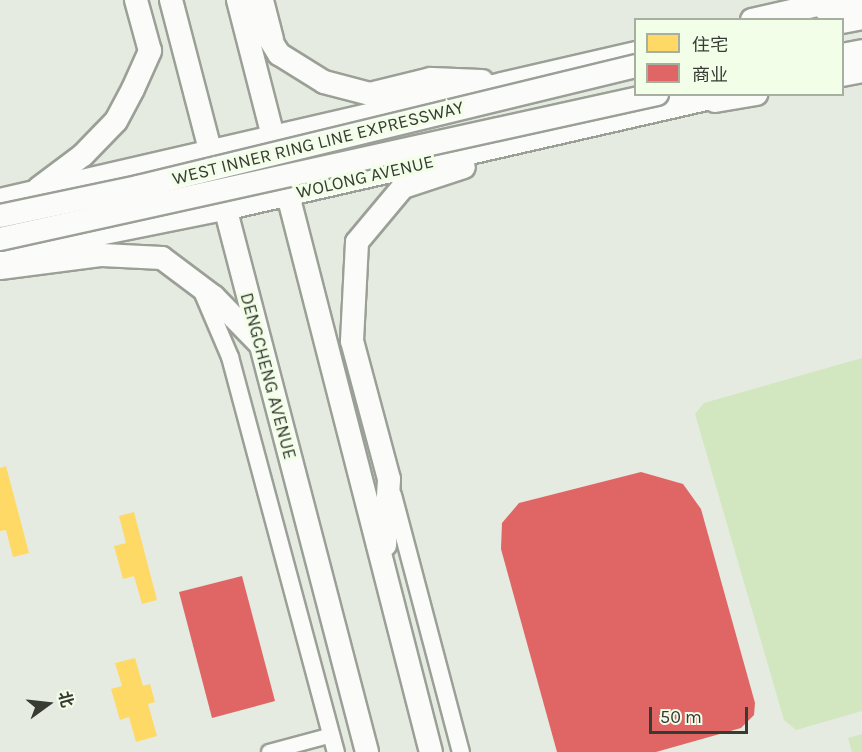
<!DOCTYPE html>
<html>
<head>
<meta charset="utf-8">
<style>
  body { margin:0 }
  #map { position:relative; width:862px; height:752px; overflow:hidden; background:#e5ebe0; font-family:Karla,"Noto Sans SC",sans-serif }
  div>[style] { position:absolute }
  [style*='--x'] { left:calc(var(--x)*1px); top:calc(var(--y)*1px); width:calc(var(--w)*1px); rotate:calc(var(--a)*1deg) }
  .green>* { inset:0; background:#d2e7c0 }
  .homes>* { inset:0; background:#ffd966 }
  .shops>* { inset:0; background:#e06666 }
  .roads { filter:drop-shadow(2px 0 #9ba097) drop-shadow(-2px 0 #9ba097) drop-shadow(0 2px #9ba097) drop-shadow(0 -2px #9ba097) }
  .minor>* { height:14px; margin:-7px; padding:0 7px; transform-origin:7px; border-radius:7px; background:#fbfcfa }
  .tertiary>* { height:16px; margin:-8px; padding:0 8px; transform-origin:8px; border-radius:8px; background:#fbfcfa }
  .trunk>* { height:22px; margin:-11px; padding:0 11px; transform-origin:11px; border-radius:11px; background:#fbfcfa }
  .bridges { filter:drop-shadow(2px 0 #9ba097) drop-shadow(-2px 0 #9ba097) drop-shadow(0 2px #9ba097) drop-shadow(0 -2px #9ba097) }
  .trunk-bridge>* { height:22px; margin:-11px; padding:0 11px; transform-origin:11px; border-radius:11px; background:#fbfcfa }
  span { translate:-50% -50%; white-space:nowrap; text-align:center; line-height:1.15; -webkit-text-stroke:6px #f2fee8; paint-order:stroke }
  .street-label { font-size:18px; color:#373b33 }
  .legend { position:absolute; left:634px; top:18px; width:210px; height:78px; box-sizing:border-box; background:#f2fee8; border:2px solid #a7b0a0; margin:0; padding:8px 10px; list-style:none; font-size:18px; color:#373b33 }
  .legend li { display:flex; align-items:center; gap:12px; height:30px }
  .legend b { width:30px; border:2px solid #a7b0a0 }
  .north { position:absolute; left:18px; top:674px; width:60px; height:60px; -webkit-text-stroke:4px #f2fee8; paint-order:stroke; rotate:75deg; font-size:16px; font-weight:700; line-height:24px; text-align:center; color:#373b33 }
  .north::after { content:''; display:block; margin:auto; width:21px; height:27px; background:#373b33; clip-path:polygon(50% 0,100% 100%,50% 72%,0 100%) }
  .scale { position:absolute; left:649px; top:707px; width:99px; height:27px; box-sizing:border-box; border:3px solid #373b33; border-top:0; padding-left:8px; font-size:18px; line-height:21px; white-space:nowrap; color:#373b33; -webkit-text-stroke:4px #f2fee8; paint-order:stroke }
</style>
</head>
<body>
<div id="map">
  <div class="green">
    <div style="clip-path:polygon(862px 358px,862px 711px,796px 730px,784px 720px,695px 414px,704px 403px)"></div>
    <div style="clip-path:polygon(862px 734px,862px 752px,852px 752px,848px 738px)"></div>
  </div>
  <div class="homes">
    <div style="clip-path:polygon(6px 466px,29px 553px,13px 557px,6px 530px,0 531px,0 468px)"></div>
    <div style="clip-path:polygon(134px 512px,157px 600px,142px 604px,134px 576px,123px 579px,114px 546px,126px 543px,119px 516px)"></div>
    <div style="clip-path:polygon(135px 658px,143px 686px,150px 684px,155px 702px,148px 704px,157px 736px,136px 742px,129px 717px,120px 720px,111px 689px,122px 686px,115px 663px)"></div>
  </div>
  <div class="shops">
    <div style="clip-path:polygon(641px 472px,683px 484px,701px 509px,755px 703px,754px 715px,741px 728px,656px 752px,557px 752px,501px 549px,502px 523px,519px 503px)"></div>
    <div style="clip-path:polygon(242px 576px,275px 701px,212px 718px,179px 592px)"></div>
  </div>
  <div class="roads">
    <div class="minor">
      <div style="--x:269;--y:752;--w:65;--a:-15.1"></div>
    </div>
    <div class="tertiary">
      <div style="--x:265;--y:0;--w:40;--a:75.6"></div>
      <div style="--x:201;--y:289;--w:74;--a:66.9"></div>
      <div style="--x:230;--y:357;--w:409;--a:75"></div>
      <div style="--x:393;--y:495;--w:266;--a:75.2"></div>
    </div>
    <div class="trunk">
      <div style="--x:171;--y:0;--w:777;--a:75.39"></div>
      <div style="--x:238;--y:0;--w:776;--a:75.61"></div>
      <div style="--x:245;--y:0;--w:64;--a:57.8"></div>
      <div style="--x:279;--y:54;--w:53;--a:31.9"></div>
      <div style="--x:324;--y:82;--w:48;--a:14.6"></div>
      <div style="--x:370;--y:94;--w:63;--a:-13.8"></div>
      <div style="--x:431;--y:79;--w:51;--a:2.2"></div>
      <div style="--x:825;--y:9;--w:38;--a:-12"></div>
      <div style="--x:752;--y:20;--w:89;--a:-12.9"></div>
      <div style="--x:842;--y:22;--w:20;--a:-11"></div>
      <div style="--x:842;--y:55;--w:20;--a:-11"></div>
      <div style="--x:842;--y:75;--w:20;--a:-11"></div>
      <div style="--x:715;--y:101;--w:42;--a:-9.7"></div>
      <div style="--x:39;--y:188;--w:55;--a:-36.9"></div>
      <div style="--x:83;--y:155;--w:47;--a:-45.9"></div>
      <div style="--x:116;--y:121;--w:36;--a:-62"></div>
      <div style="--x:133;--y:89;--w:42;--a:-65.9"></div>
      <div style="--x:150;--y:51;--w:53;--a:-105.4"></div>
      <div style="--x:0;--y:200;--w:653;--a:-13.01"></div>
      <div style="--x:0;--y:254;--w:228;--a:-11.4"></div>
      <div style="--x:224;--y:209;--w:517;--a:-12.85"></div>
      <div style="--x:0;--y:268;--w:103;--a:-7.3"></div>
      <div style="--x:102;--y:255;--w:60;--a:2.9"></div>
      <div style="--x:162;--y:258;--w:65;--a:36.9"></div>
      <div style="--x:214;--y:297;--w:64;--a:45.6"></div>
      <div style="--x:385;--y:545;--w:66;--a:-86.5"></div>
      <div style="--x:389;--y:479;--w:143;--a:-105"></div>
      <div style="--x:352;--y:341;--w:99;--a:-87.1"></div>
      <div style="--x:357;--y:242;--w:72;--a:-50.1"></div>
      <div style="--x:403;--y:187;--w:64;--a:-18.2"></div>
    </div>
  </div>
  <div class="bridges">
    <div class="trunk-bridge">
      <div style="--x:0;--y:216;--w:141;--a:-11.9"></div>
      <div style="--x:138;--y:187;--w:512;--a:-13.66"></div>
      <div style="--x:0;--y:239;--w:673;--a:-12.45"></div>
    </div>
  </div>
  <div class="street-label">
    <span style="left:318px;top:143px;rotate:-14deg">WEST INNER RING LINE EXPRESSWAY</span>
    <span style="left:365px;top:177px;rotate:-13deg">WOLONG AVENUE</span>
    <span style="left:268px;top:376px;rotate:75deg">DENGCHENG AVENUE</span>
  </div>
  <ul class="legend">
  <li><b style="height:16px;background:#ffd966"></b>住宅</li>
  <li><b style="height:16px;background:#e06666"></b>商业</li>
  </ul>
  <div class="north">北</div>
  <div class="scale">50 m</div>
</div>
</body>
</html>
